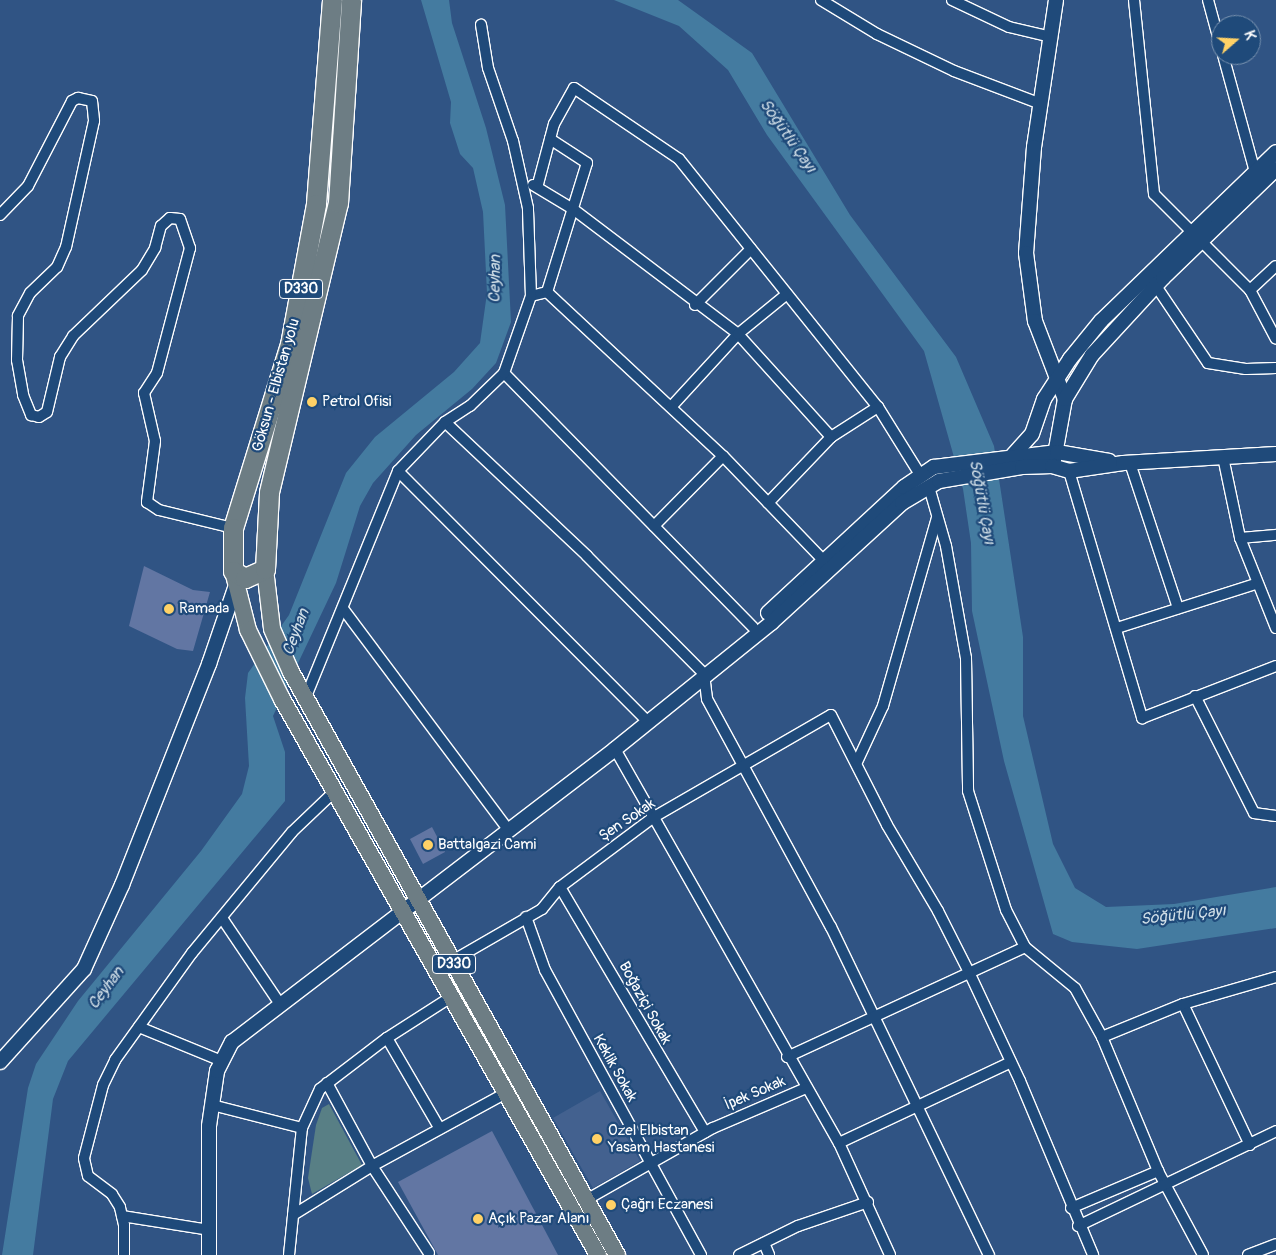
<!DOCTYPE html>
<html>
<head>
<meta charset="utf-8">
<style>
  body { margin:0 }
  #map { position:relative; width:1276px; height:1255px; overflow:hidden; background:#305484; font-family:Pangolin,sans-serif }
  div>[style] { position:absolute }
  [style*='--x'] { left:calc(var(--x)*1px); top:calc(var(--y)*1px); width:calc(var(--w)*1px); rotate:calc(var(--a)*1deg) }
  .built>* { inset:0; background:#43618f }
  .green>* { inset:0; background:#587f85 }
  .water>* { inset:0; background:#447ba0 }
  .building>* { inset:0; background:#6276a3 }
  .roads { filter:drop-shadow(1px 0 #fff) drop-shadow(-1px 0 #fff) drop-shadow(0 1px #fff) drop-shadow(0 -1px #fff) }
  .street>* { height:10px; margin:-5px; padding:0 5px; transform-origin:5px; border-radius:5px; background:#1f4a7a }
  .secondary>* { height:14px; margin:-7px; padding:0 7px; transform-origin:7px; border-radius:7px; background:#1f4a7a }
  .primary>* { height:16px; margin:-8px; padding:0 8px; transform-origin:8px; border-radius:8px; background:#6d7d84 }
  .highway>* { height:19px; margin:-9.5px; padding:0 9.5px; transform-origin:9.5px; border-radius:9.5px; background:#6d7d84 }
  .dots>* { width:14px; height:14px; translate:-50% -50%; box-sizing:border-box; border:2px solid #1f4a7a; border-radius:50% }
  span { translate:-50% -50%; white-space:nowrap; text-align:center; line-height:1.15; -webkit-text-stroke:4.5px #1f4a7a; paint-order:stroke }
  .shield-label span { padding:1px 4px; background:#1f4a7a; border:1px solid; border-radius:4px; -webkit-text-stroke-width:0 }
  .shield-label { font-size:14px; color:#fff; font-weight:700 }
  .street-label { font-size:15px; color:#fff }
  .poi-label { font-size:15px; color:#fff }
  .left { translate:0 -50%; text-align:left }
  .water-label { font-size:16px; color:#d0dee7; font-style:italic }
  .north { position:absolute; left:1211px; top:15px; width:50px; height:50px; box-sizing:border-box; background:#1f4a7a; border:1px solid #7992af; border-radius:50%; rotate:71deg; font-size:14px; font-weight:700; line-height:20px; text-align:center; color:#fff }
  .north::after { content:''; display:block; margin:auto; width:18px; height:22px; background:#ffd166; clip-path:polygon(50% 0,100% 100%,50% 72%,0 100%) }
</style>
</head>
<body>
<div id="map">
  <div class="built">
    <div style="clip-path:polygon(600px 1091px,640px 1161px,593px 1188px,553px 1118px)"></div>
  </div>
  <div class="green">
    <div style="clip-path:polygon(329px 1104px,362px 1165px,312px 1194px,308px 1178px,316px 1125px,322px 1108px)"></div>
  </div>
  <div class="water">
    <div style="clip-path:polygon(421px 0,449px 0,452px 23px,486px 128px,505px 205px,511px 322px,496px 363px,472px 389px,416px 435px,373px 483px,360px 506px,336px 583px,273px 716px,285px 752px,285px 801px,68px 1061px,53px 1099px,33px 1255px,2px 1255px,28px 1088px,36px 1064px,78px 1001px,201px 851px,242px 794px,249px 766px,245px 698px,248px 673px,289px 615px,346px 473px,375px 437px,454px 372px,480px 343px,487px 293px,483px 212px,473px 168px,460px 154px,450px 123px,451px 102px)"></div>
    <div style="clip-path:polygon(614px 0,678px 0,752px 53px,850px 215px,956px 357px,994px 446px,1023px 637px,1023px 716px,1053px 844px,1075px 888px,1106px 907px,1174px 904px,1276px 887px,1276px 928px,1137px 949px,1072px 942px,1053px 934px,1004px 761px,972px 611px,971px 543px,963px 489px,924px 351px,767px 135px,728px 70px,679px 26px)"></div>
  </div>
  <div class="building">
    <div style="clip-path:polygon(144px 566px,193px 590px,210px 592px,193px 651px,177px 649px,129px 626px)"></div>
    <div style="clip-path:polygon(432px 827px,445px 852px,423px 864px,410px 839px)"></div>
    <div style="clip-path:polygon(492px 1131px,558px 1255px,438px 1255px,398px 1182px)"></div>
  </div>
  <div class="roads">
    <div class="street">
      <div style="--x:821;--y:0;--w:66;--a:31.3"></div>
      <div style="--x:877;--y:34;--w:85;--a:25.7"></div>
      <div style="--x:954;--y:71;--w:93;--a:20.8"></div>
      <div style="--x:952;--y:0;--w:63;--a:25.3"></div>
      <div style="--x:1009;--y:27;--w:43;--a:13.4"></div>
      <div style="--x:1134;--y:0;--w:195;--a:84.1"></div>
      <div style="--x:1154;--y:194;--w:136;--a:45"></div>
      <div style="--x:1250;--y:290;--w:55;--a:62"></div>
      <div style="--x:1208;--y:0;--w:50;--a:74.8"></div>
      <div style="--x:1223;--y:55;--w:121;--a:74.7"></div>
      <div style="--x:538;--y:184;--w:62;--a:-75.1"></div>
      <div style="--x:554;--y:124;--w:41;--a:-60.9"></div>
      <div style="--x:574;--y:88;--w:127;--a:34.1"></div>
      <div style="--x:679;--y:159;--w:318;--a:51.3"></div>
      <div style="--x:878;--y:407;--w:81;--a:58.1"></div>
      <div style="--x:533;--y:185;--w:47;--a:31"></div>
      <div style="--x:573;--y:209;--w:207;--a:37.1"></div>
      <div style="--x:738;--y:334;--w:139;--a:47.9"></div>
      <div style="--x:0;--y:215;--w:40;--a:-46"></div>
      <div style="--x:28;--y:186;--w:96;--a:-62.6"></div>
      <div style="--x:72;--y:101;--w:7;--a:-27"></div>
      <div style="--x:78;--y:98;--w:14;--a:12"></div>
      <div style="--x:92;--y:101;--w:20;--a:84"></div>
      <div style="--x:94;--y:121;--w:129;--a:102.5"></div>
      <div style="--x:66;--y:247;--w:22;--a:114"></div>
      <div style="--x:57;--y:267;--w:37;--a:136"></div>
      <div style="--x:30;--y:293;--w:26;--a:118"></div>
      <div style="--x:18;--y:316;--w:44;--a:91.3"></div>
      <div style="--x:17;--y:360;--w:36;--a:80"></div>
      <div style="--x:23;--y:395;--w:22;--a:68"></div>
      <div style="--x:31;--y:415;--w:8;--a:14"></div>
      <div style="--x:39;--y:417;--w:9;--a:-32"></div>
      <div style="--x:47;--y:412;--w:57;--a:-76.7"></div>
      <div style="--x:60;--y:357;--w:25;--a:-58"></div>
      <div style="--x:73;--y:336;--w:95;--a:-43.7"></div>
      <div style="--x:142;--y:270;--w:26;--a:-59"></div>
      <div style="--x:155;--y:248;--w:23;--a:-75"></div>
      <div style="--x:161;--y:226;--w:12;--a:-42"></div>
      <div style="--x:170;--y:218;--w:10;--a:6"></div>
      <div style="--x:180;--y:219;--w:31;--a:71"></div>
      <div style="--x:190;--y:248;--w:129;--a:104.8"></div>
      <div style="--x:157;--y:373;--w:24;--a:123"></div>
      <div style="--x:144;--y:393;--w:49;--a:77.1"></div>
      <div style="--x:155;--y:441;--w:62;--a:97.5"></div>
      <div style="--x:147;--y:502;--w:14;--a:34"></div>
      <div style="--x:159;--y:510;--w:76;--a:13.7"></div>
      <div style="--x:1156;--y:286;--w:93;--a:56"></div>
      <div style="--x:1208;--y:363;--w:38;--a:9"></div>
      <div style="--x:1246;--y:369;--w:30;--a:-2"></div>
      <div style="--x:1250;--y:290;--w:35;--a:-43"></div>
      <div style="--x:547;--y:292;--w:241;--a:43"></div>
      <div style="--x:723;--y:456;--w:144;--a:46.1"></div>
      <div style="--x:531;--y:296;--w:16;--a:-14"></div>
      <div style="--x:547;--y:292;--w:135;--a:-72.8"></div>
      <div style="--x:587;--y:163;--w:44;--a:-147"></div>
      <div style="--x:695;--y:305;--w:79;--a:-45"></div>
      <div style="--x:504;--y:373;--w:356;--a:45.6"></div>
      <div style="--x:671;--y:407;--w:99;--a:-47.5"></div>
      <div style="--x:738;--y:334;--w:63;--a:-39.2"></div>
      <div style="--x:445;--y:422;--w:195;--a:43.3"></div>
      <div style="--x:587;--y:556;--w:166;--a:45.2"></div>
      <div style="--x:704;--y:674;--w:25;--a:83"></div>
      <div style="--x:707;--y:699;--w:260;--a:61.5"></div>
      <div style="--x:831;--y:927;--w:364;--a:64.3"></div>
      <div style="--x:1223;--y:457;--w:83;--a:78.1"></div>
      <div style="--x:1240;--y:538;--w:97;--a:68.2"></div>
      <div style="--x:1130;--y:463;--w:153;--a:71.7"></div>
      <div style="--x:398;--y:471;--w:354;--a:45.1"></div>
      <div style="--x:1069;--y:471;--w:258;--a:73.5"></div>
      <div style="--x:1142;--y:718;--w:144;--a:-21.2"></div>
      <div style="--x:929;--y:487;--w:61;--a:73.9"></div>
      <div style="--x:946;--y:546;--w:114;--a:79.9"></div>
      <div style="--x:966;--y:658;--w:133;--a:89.1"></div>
      <div style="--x:968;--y:791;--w:125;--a:72.3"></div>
      <div style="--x:1006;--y:910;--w:42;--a:62.8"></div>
      <div style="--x:1025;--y:947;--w:65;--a:39.4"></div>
      <div style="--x:1075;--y:988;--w:56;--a:61.1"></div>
      <div style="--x:1102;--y:1037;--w:145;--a:67.3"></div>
      <div style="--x:1158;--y:1171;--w:95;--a:61.8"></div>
      <div style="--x:768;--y:503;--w:91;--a:-46.3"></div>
      <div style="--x:831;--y:437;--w:56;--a:-32.6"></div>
      <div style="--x:654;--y:526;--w:98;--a:-45.4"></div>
      <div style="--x:1240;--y:538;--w:36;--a:-5"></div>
      <div style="--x:344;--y:610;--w:274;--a:53.2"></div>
      <div style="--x:1117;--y:628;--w:146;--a:-17.6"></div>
      <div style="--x:1195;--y:696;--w:131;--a:63.2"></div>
      <div style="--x:1254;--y:813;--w:22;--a:8"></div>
      <div style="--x:305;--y:699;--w:246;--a:-67.8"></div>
      <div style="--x:398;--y:471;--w:68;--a:-46.2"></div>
      <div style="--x:445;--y:422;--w:30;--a:-33"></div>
      <div style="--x:470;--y:406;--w:47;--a:-44.1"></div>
      <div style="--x:504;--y:373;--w:82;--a:-70.7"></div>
      <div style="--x:531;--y:296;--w:88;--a:-92"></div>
      <div style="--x:528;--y:208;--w:69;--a:-102.6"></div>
      <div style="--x:513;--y:141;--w:77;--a:-108.9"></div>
      <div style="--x:488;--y:68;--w:44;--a:-99.2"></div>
      <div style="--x:615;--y:749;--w:453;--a:60.4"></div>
      <div style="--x:839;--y:1143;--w:123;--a:65.5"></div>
      <div style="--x:857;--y:762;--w:62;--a:-65.1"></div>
      <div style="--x:883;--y:706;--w:196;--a:-74"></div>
      <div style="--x:560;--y:887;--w:285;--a:59.4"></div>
      <div style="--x:526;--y:917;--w:56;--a:70.3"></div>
      <div style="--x:545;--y:970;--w:325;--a:61.3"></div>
      <div style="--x:222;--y:918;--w:104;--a:56"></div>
      <div style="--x:452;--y:961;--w:104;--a:-30"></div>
      <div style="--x:542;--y:909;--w:28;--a:-51"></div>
      <div style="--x:560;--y:887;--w:117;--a:-36.7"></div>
      <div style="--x:654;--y:817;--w:204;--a:-30"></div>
      <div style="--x:831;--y:715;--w:123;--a:63"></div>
      <div style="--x:887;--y:825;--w:100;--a:59.3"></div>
      <div style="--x:938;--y:911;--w:68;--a:63.1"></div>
      <div style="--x:969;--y:972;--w:120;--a:64.9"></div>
      <div style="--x:1020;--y:1081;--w:189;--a:67.2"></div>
      <div style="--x:1183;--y:1004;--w:156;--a:64.6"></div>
      <div style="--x:139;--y:1027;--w:90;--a:22.3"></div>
      <div style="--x:1102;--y:1037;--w:87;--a:-22.2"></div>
      <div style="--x:1183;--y:1004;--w:97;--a:-16.2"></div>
      <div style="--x:387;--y:1038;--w:105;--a:59.8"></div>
      <div style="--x:787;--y:1057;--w:262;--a:-24.8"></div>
      <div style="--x:327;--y:1083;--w:94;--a:61.5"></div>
      <div style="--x:372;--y:1166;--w:104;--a:56.8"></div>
      <div style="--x:212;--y:1105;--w:93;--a:14.3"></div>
      <div style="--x:839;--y:1143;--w:190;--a:-25.2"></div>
      <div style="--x:586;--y:1200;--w:146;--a:-29.6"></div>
      <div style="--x:713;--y:1128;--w:101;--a:-23.3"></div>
      <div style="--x:1071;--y:1208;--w:95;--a:-23"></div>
      <div style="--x:293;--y:1215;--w:93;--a:-31.8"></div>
      <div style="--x:372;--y:1166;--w:153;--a:-28.6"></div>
      <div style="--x:122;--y:1216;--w:88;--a:9.1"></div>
      <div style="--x:1078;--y:1226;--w:220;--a:-25.6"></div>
      <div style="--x:764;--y:1243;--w:13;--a:67"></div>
      <div style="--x:124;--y:1255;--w:30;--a:-90"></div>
      <div style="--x:124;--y:1225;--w:18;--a:-103"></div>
      <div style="--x:120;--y:1207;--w:15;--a:-122"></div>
      <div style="--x:112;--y:1194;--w:30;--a:-143"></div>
      <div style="--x:88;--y:1176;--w:18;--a:-103"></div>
      <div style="--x:84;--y:1158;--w:75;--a:-75.4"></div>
      <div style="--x:103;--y:1085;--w:28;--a:-64"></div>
      <div style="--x:115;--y:1060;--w:132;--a:-54.3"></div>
      <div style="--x:192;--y:953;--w:157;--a:-50.4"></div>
      <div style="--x:292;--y:832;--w:57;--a:-43.6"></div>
      <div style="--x:289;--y:1255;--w:128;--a:-84.2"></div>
      <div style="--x:302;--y:1128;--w:43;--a:-65.2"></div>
      <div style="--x:320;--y:1089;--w:84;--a:-37.3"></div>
      <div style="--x:387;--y:1038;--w:76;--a:-32.6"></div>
      <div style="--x:739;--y:1255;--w:66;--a:-26.2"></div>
      <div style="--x:798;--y:1226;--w:74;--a:-18.9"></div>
      <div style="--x:1248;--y:1255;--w:30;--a:-21"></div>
    </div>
    <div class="secondary">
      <div style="--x:1056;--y:0;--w:149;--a:98.5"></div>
      <div style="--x:1034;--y:147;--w:106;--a:94.3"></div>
      <div style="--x:1026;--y:253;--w:69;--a:82.5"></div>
      <div style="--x:1035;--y:321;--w:84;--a:69"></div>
      <div style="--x:1013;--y:455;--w:28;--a:-48"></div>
      <div style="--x:1032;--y:434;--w:37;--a:-71"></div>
      <div style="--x:1044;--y:399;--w:48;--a:-57"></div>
      <div style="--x:1070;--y:359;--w:49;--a:-50.8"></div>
      <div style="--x:1101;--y:321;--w:243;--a:-44"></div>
      <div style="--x:1054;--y:460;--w:62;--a:-79.8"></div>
      <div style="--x:1065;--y:399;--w:52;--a:-58.5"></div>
      <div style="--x:1092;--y:355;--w:105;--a:-47.3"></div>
      <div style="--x:1163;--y:278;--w:157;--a:-44"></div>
      <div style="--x:768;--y:613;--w:185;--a:-42.8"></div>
      <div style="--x:904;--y:487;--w:36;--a:-34"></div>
      <div style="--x:934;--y:467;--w:124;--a:-7"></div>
      <div style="--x:1057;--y:452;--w:53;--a:9.8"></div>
      <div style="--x:0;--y:1062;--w:125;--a:-47.9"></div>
      <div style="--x:84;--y:969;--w:92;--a:-65.7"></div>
      <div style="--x:122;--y:885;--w:238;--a:-68.5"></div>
      <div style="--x:209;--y:664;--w:83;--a:-71.1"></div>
      <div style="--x:209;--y:1255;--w:129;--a:-90"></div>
      <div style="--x:209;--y:1126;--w:56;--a:-81.7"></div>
      <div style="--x:217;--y:1071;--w:33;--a:-63"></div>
      <div style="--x:232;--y:1042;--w:482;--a:-37.4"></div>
      <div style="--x:615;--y:749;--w:201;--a:-38.9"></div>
      <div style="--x:771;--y:623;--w:178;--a:-42.5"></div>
      <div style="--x:902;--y:503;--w:43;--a:-30.7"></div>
      <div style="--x:939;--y:481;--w:84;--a:-9.6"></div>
      <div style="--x:1022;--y:467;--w:30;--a:-2"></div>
      <div style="--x:1052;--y:466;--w:18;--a:16"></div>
      <div style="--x:1069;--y:471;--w:55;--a:-8.4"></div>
      <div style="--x:1123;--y:463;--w:153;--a:-3.4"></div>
    </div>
    <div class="primary">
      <div style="--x:265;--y:569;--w:60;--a:83.3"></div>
      <div style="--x:272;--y:629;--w:47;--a:66.2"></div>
      <div style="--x:291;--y:672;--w:668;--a:60.79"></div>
      <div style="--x:233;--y:571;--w:61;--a:75.7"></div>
      <div style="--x:248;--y:630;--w:77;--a:63.8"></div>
      <div style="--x:282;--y:699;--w:640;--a:60.39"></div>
    </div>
    <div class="highway">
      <div style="--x:332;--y:0;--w:205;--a:94.5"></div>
      <div style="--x:316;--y:204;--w:142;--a:100.5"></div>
      <div style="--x:290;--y:344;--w:193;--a:107.2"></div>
      <div style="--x:233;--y:528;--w:43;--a:90"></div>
      <div style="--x:233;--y:571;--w:14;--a:30"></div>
      <div style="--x:245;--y:578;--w:22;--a:-24"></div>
      <div style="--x:265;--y:569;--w:77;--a:-87"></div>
      <div style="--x:269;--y:492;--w:297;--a:-76.6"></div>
      <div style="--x:338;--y:203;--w:203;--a:-86.3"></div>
    </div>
  </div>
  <div class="dots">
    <div style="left:312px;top:402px;background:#ffd166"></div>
    <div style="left:169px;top:609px;background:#ffd166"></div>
    <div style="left:428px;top:845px;background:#ffd166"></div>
    <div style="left:597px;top:1139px;background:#ffd166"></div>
    <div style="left:611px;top:1205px;background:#ffd166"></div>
    <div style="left:478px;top:1219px;background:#ffd166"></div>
  </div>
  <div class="shield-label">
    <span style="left:301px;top:289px">D330</span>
    <span style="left:454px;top:964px">D330</span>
  </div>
  <div class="street-label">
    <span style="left:276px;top:385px;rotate:-74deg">Göksun - Elbistan yolu</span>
    <span style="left:627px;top:820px;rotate:-34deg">Şen Sokak</span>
    <span style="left:645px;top:1003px;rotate:61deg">Boğaziçi Sokak</span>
    <span style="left:615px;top:1068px;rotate:61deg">Keklik Sokak</span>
    <span style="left:755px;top:1093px;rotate:-23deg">İpek Sokak</span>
  </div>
  <div class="poi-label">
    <span class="left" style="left:322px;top:402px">Petrol Ofisi</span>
    <span class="left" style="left:179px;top:609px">Ramada</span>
    <span class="left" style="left:438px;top:845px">Battalgazi Cami</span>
    <span class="left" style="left:608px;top:1139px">Ozel Elbistan<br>Yasam Hastanesi</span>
    <span class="left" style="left:621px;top:1205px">Çağrı Eczanesi</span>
    <span class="left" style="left:488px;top:1219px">Açık Pazar Alanı</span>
  </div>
  <div class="water-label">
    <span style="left:788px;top:136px;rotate:55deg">Söğütlü Çayı</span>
    <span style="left:495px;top:279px;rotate:-89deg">Ceyhan</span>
    <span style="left:982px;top:502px;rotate:80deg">Söğütlü Çayı</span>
    <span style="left:296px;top:632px;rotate:-69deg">Ceyhan</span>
    <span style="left:1183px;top:915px;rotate:-6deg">Söğütlü Çayı</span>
    <span style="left:106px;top:988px;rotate:-53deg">Ceyhan</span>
  </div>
  <div class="north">K</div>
</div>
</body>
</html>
